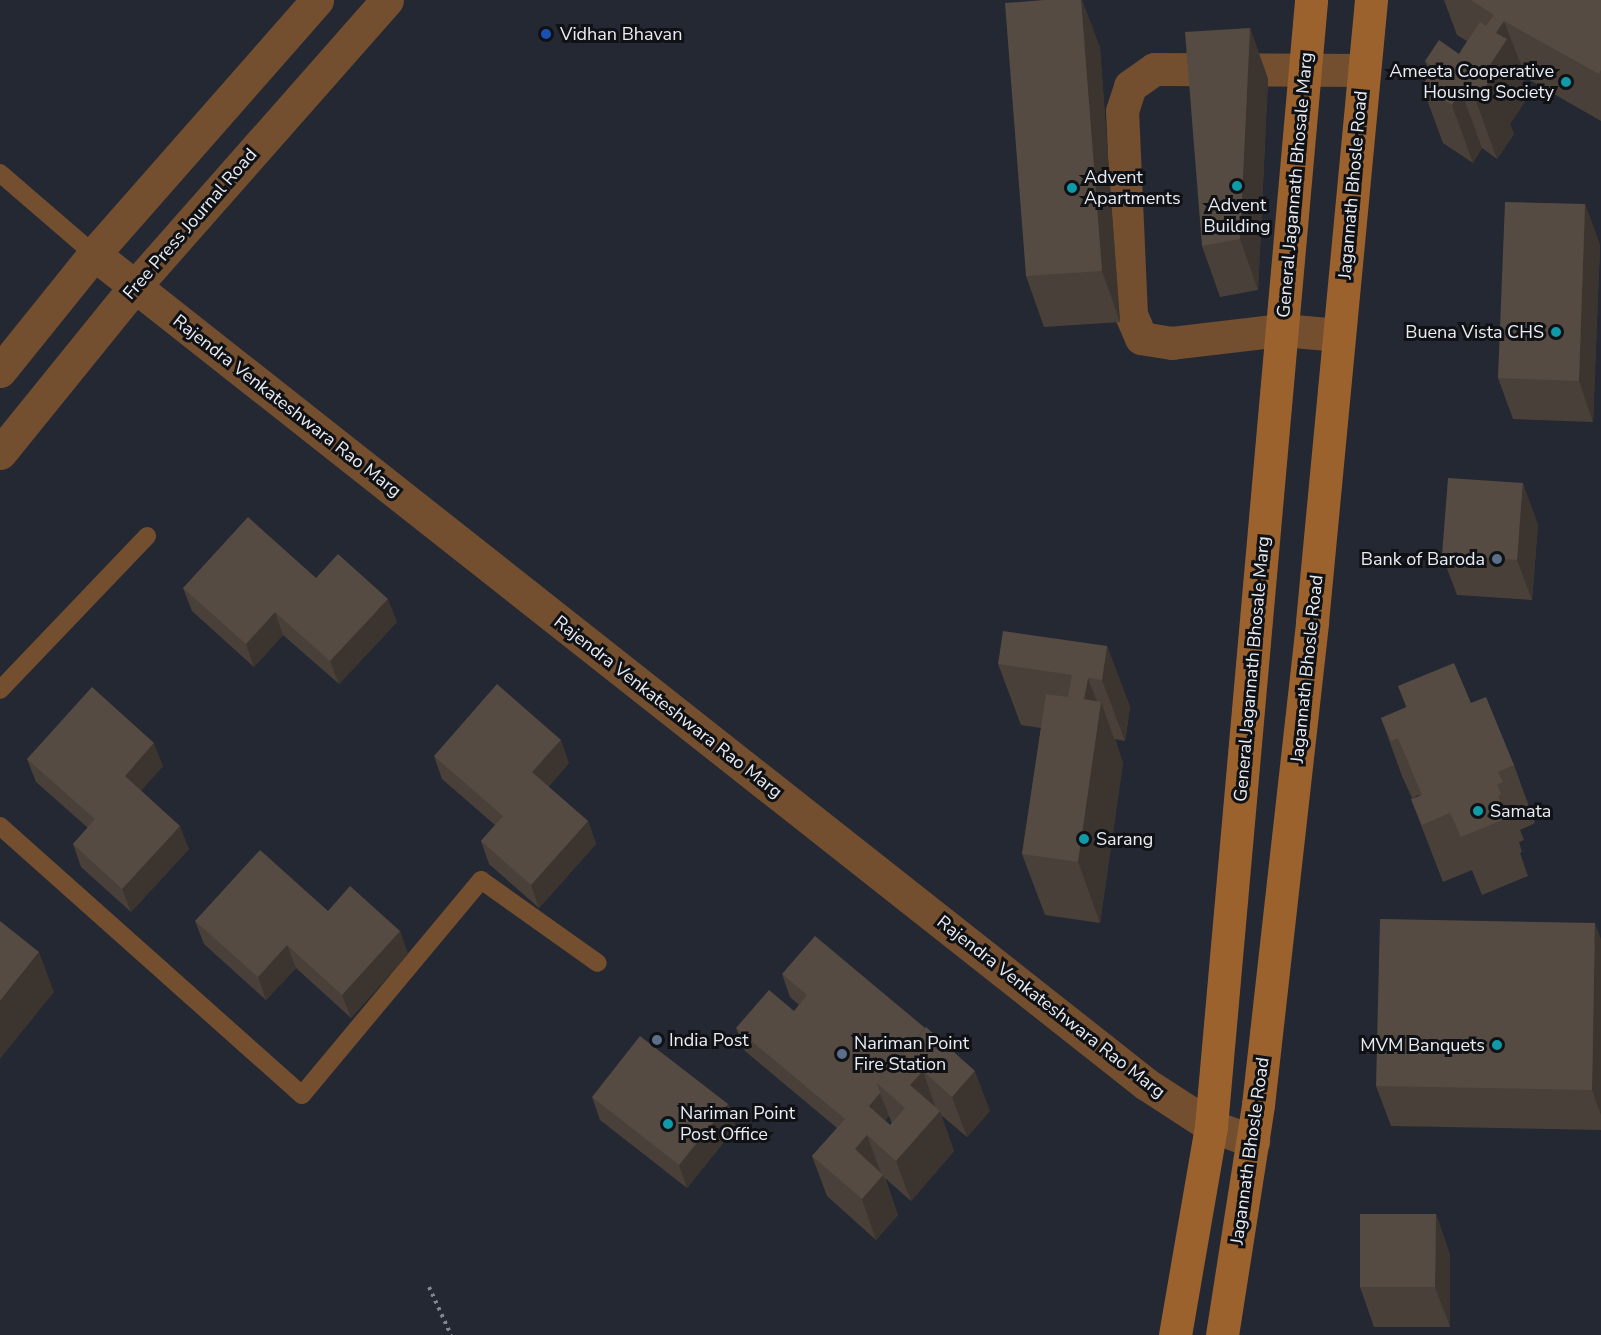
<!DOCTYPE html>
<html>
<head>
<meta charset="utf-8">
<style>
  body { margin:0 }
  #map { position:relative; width:1601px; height:1335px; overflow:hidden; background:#242832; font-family:"Nunito Sans",sans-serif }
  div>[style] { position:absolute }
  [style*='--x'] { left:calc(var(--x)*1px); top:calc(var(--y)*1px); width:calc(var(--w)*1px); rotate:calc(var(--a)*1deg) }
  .path>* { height:4px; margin-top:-2px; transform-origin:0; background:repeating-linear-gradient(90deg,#82868e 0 3px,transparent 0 7.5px) }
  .service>* { height:18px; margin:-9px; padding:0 9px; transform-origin:9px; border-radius:9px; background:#734e2f }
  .minor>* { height:33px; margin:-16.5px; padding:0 16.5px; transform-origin:16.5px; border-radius:16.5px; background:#734e2f }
  .tertiary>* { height:33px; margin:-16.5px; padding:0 16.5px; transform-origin:16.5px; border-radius:16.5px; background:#734e2f }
  .secondary>* { height:33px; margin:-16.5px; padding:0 16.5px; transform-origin:16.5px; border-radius:16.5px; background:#9c622d }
  .wall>* { inset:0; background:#494039 }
  .shaded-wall>* { inset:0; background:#3c342e }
  .building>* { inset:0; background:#554b42 }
  .dots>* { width:16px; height:16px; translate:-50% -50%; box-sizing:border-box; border:3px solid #0f1115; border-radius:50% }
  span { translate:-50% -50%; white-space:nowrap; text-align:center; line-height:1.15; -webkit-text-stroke:6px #0f1115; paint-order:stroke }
  .poi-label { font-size:18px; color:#e9ecf3 }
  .left { translate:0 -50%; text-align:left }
  .right { translate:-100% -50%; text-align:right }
  .street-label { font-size:18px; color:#e9ecf3 }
</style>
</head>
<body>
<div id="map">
  <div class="path">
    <div style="--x:429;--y:1287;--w:53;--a:65.4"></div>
  </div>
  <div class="service">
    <div style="--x:0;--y:173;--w:124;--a:40.8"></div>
    <div style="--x:0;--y:690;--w:213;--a:-46.3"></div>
    <div style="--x:0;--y:826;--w:404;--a:41.7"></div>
    <div style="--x:302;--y:1095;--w:280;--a:-50.2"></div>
    <div style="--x:481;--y:880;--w:143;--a:35.4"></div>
  </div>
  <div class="minor">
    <div style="--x:1339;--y:335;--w:57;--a:-175"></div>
    <div style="--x:1282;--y:330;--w:111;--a:173.3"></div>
    <div style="--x:1172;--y:343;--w:31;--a:-171"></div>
    <div style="--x:1141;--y:338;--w:25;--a:-113"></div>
    <div style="--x:1131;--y:315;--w:204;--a:-92.5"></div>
    <div style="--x:1122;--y:111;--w:26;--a:-72"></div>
    <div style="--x:1130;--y:86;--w:29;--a:-35"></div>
    <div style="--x:1154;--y:69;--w:210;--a:0.3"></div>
  </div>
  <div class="tertiary">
    <div style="--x:94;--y:254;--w:1340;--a:38.27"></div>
    <div style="--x:1146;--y:1084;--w:77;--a:32.9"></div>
    <div style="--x:1211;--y:1126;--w:45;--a:19.7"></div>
    <div style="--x:0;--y:371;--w:150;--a:-51.2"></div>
    <div style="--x:94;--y:254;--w:338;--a:-48.7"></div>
    <div style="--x:0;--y:453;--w:215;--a:-51"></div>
    <div style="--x:135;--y:286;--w:381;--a:-48.6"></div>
  </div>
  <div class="secondary">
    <div style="--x:1175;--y:1335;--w:212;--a:-80.2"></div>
    <div style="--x:1211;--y:1126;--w:1130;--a:-84.92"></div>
    <div style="--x:1222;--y:1335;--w:233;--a:-81.1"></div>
    <div style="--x:1258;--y:1105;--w:486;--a:-83.6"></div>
    <div style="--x:1312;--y:622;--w:625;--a:-84.58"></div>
  </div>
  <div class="wall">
    <div style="clip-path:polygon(1044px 0,1082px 0,1100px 48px,1120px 322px,1044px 327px,1026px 276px)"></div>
    <div style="clip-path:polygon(1444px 0,1601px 0,1601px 121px,1526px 78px,1523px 82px,1528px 97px,1510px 124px,1514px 134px,1497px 159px,1482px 148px,1473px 163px,1443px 143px,1422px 86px,1430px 74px,1425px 61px,1459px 54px,1467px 41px,1457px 35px)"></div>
    <div style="clip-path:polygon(1250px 28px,1268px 79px,1258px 290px,1220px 297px,1202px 246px)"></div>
    <div style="clip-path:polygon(1585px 204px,1600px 245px,1593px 422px,1513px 419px,1498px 378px)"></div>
    <div style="clip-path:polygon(1538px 524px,1532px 600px,1457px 595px,1442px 555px)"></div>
    <div style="clip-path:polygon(316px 578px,397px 622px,339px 684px,283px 635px,254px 667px,192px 611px,183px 588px)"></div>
    <div style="clip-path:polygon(1107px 646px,1130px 707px,1125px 741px,1115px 739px,1123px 763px,1100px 923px,1045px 915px,1022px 854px,1041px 728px,1021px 725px,998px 664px)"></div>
    <div style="clip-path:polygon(1398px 686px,1471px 703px,1514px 765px,1535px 823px,1520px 830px,1524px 840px,1519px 842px,1522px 852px,1520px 853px,1528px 876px,1482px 895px,1472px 870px,1443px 882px,1411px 799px,1420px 796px,1419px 795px,1412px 798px,1402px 776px,1381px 718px,1406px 707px)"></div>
    <div style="clip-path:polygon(434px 756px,569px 763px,548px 787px,588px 821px,596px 844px,539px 908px,489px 864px,481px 841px,495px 825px,442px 779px)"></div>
    <div style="clip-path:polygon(27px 759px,163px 766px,141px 790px,189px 849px,131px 912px,81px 867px,73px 844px,88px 828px,36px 782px)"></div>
    <div style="clip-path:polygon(328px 911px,400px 931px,408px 954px,351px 1018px,296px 968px,266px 1000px,204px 944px,195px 921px)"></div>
    <div style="clip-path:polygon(1601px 939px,1601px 1130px,1391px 1126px,1376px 1086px)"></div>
    <div style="clip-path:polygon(evenodd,782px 974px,990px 1111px,967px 1137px,941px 1115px,954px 1151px,911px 1201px,885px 1178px,898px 1215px,876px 1240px,827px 1196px,812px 1156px,837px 1128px,745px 1051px,736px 1028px,794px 1011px,799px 1005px,790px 997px,782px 974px,889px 1116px,892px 1124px,890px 1125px,885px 1120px,889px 1116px)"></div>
    <div style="clip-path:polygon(592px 1097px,728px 1104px,736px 1127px,687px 1188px,600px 1120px)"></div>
    <div style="clip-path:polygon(1436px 1214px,1450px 1255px,1450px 1327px,1374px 1327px,1360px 1287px)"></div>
  </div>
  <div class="shaded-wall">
    <div style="clip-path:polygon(1081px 0,1082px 0,1100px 48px,1120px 322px,1102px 271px)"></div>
    <div style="clip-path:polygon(1504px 21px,1526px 78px,1523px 82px,1528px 97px,1510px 124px,1514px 134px,1497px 159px,1476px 101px,1496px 33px)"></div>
    <div style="clip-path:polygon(1250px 28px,1268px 79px,1258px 290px,1240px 239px)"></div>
    <div style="clip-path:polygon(1461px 91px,1482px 148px,1473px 163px,1452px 105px)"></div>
    <div style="clip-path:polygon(1585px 204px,1600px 245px,1593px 422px,1579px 381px)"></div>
    <div style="clip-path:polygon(1523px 483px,1538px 524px,1532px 600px,1517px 560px)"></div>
    <div style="clip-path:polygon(388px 599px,397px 622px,339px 684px,330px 661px)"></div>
    <div style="clip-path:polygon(275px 612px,283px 635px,254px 667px,246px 644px)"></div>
    <div style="clip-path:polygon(1107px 646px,1130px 707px,1125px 741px,1102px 680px)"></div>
    <div style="clip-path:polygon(1088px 678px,1100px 710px,1101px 702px,1123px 763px,1100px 923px,1078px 862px,1084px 699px)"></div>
    <div style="clip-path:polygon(561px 740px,569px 763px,540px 795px,532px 772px)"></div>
    <div style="clip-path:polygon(154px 743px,163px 766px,134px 799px,125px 776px)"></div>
    <div style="clip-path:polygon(588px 821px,596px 844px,539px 908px,531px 885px)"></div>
    <div style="clip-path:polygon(180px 826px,189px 849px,131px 912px,122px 889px)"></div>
    <div style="clip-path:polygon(1595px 923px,1601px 939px,1601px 1115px,1592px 1090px)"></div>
    <div style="clip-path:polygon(400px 931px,408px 954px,351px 1018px,342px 995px)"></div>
    <div style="clip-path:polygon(287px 945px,296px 968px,266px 1000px,258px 977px)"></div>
    <div style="clip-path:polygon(39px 952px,54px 992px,0 1059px,0 1001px)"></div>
    <div style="clip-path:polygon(923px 1071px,937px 1112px,883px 1089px)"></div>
    <div style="clip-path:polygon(975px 1071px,990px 1111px,967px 1137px,952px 1097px)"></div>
    <div style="clip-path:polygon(880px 1093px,889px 1116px,870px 1138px,867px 1135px,882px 1176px,855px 1149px,852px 1126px)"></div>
    <div style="clip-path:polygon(728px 1104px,736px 1127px,687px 1188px,679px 1165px)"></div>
    <div style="clip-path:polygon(940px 1111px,954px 1151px,911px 1201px,896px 1161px)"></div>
    <div style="clip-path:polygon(883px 1175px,898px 1215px,876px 1240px,862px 1199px)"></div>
    <div style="clip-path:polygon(1436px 1214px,1450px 1255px,1450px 1327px,1435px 1287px)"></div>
  </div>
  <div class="building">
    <div style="clip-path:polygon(1044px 0,1081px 0,1102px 271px,1026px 276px,1005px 3px)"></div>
    <div style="clip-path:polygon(1471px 0,1601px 0,1601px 70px,1599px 74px,1504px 21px,1496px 33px,1507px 39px,1486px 71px,1493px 76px,1476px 101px,1461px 91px,1452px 105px,1422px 86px,1434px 68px,1425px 61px,1439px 40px,1459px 54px,1480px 22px,1486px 26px,1494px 15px)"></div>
    <div style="clip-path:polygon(1250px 28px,1240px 239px,1202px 246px,1185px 32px)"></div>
    <div style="clip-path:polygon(1505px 202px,1585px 204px,1579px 381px,1498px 378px)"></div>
    <div style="clip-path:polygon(1448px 478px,1523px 483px,1517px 560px,1442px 555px)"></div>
    <div style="clip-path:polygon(248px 517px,316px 578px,338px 554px,388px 599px,330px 661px,275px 612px,246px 644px,183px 588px)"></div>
    <div style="clip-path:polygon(1003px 631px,1107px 646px,1102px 680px,1088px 678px,1084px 699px,1101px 702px,1078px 862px,1022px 854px,1046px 694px,1068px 697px,1072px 675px,998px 664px)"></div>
    <div style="clip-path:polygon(1454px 663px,1471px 703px,1486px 697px,1514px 765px,1498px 772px,1503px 782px,1497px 785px,1501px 794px,1498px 796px,1507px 818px,1461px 837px,1450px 813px,1422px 825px,1411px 799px,1422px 795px,1398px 738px,1391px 741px,1381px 718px,1407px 707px,1398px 686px)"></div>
    <div style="clip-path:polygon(497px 684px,561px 740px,532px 772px,588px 821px,531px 885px,481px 841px,503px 816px,434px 756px)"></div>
    <div style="clip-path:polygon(92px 687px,154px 743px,125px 776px,180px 826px,122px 889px,73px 844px,95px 819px,27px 759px)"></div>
    <div style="clip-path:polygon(260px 850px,328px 911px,350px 886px,400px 931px,342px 995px,287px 945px,258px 977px,195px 921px)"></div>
    <div style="clip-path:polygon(1380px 919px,1595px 923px,1592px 1090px,1376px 1086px)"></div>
    <div style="clip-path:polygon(0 921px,39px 952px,0 1001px)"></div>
    <div style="clip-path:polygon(815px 936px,925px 1028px,877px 1083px,880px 1093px,869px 1106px,862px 1100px,845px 1119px,736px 1028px,769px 990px,794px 1011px,807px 995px,782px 974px)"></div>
    <div style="clip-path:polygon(926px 1027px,975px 1071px,952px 1097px,923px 1071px,910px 1085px,940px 1111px,896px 1161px,867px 1135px,855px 1149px,883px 1175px,862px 1199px,812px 1156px,862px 1100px,890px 1125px,905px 1108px,877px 1083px)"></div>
    <div style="clip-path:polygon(640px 1036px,728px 1104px,679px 1165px,592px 1097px)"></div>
    <div style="clip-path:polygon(1360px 1214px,1436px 1214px,1435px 1287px,1360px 1287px)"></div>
  </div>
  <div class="dots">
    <div style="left:546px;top:34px;background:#1a4fb4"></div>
    <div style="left:1566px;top:82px;background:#0f9aa8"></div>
    <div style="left:1237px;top:186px;background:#0f9aa8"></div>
    <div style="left:1072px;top:188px;background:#0f9aa8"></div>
    <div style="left:1556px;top:332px;background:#0f9aa8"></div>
    <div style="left:1497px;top:559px;background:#5c6f8a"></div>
    <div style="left:1478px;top:811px;background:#0f9aa8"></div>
    <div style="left:1084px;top:839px;background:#0f9aa8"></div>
    <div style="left:657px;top:1040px;background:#5c6f8a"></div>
    <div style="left:1497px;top:1045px;background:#0f9aa8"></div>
    <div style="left:842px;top:1054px;background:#5c6f8a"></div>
    <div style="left:668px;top:1124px;background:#0f9aa8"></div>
  </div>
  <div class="poi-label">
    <span class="left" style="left:560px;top:34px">Vidhan Bhavan</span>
    <span class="right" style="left:1554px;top:82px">Ameeta Cooperative<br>Housing Society</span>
    <span class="left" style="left:1084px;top:188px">Advent<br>Apartments</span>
    <span style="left:1237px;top:216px">Advent<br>Building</span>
    <span class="right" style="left:1544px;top:332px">Buena Vista CHS</span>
    <span class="right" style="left:1485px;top:559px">Bank of Baroda</span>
    <span class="left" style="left:1490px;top:811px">Samata</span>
    <span class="left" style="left:1096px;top:839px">Sarang</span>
    <span class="left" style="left:669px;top:1040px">India Post</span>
    <span class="left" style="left:854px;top:1054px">Nariman Point<br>Fire Station</span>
    <span class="right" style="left:1485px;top:1045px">MVM Banquets</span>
    <span class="left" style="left:680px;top:1124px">Nariman Point<br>Post Office</span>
  </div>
  <div class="street-label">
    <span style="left:1295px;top:185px;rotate:-85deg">General Jagannath Bhosale Marg</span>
    <span style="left:1353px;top:185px;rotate:-85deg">Jagannath Bhosle Road</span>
    <span style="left:190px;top:224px;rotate:-49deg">Free Press Journal Road</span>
    <span style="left:287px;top:406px;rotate:38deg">Rajendra Venkateshwara Rao Marg</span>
    <span style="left:1252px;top:669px;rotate:-85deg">General Jagannath Bhosale Marg</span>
    <span style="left:1307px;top:669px;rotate:-84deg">Jagannath Bhosle Road</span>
    <span style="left:668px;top:707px;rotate:38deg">Rajendra Venkateshwara Rao Marg</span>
    <span style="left:1051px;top:1007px;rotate:38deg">Rajendra Venkateshwara Rao Marg</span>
    <span style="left:1250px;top:1151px;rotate:-82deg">Jagannath Bhosle Road</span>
  </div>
</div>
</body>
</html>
